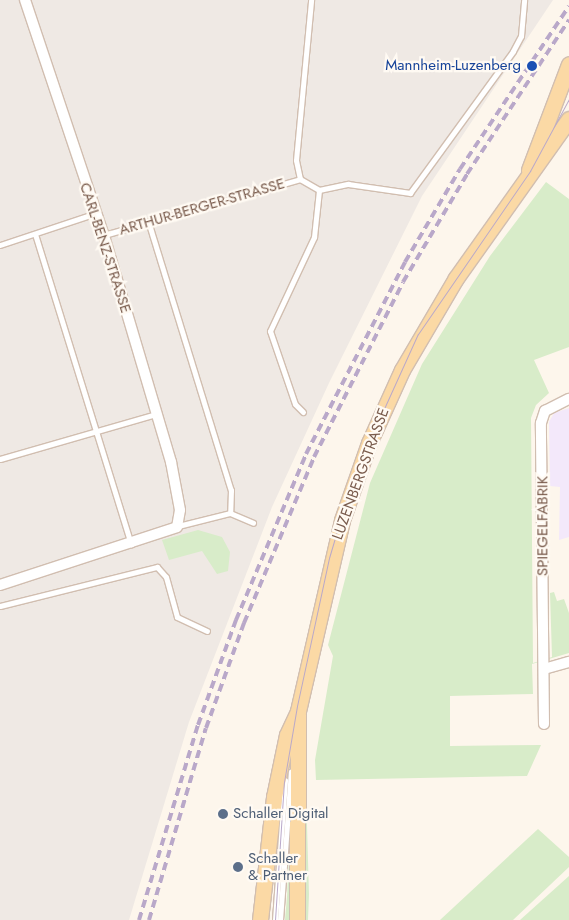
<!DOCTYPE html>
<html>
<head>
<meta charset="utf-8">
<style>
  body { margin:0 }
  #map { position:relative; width:569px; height:920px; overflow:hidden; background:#fdf6ec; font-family:Jost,sans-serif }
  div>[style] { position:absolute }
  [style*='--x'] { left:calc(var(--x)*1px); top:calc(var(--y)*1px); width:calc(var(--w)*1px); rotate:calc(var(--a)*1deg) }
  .industrial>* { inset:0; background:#efe9e4 }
  .education>* { inset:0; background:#f3e8fa }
  .green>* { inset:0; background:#d8ecc9 }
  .roads { filter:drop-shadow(1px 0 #d1beb0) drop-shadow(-1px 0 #d1beb0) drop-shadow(0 1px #d1beb0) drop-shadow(0 -1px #d1beb0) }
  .lane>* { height:5px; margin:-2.5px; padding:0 2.5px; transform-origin:2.5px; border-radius:2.5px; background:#fff }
  .street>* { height:10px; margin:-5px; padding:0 5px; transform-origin:5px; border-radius:5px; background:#fff }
  .primary>* { height:15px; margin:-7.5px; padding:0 7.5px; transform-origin:7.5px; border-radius:7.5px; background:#fbd9a5 }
  .tram>* { height:1px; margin:-0.5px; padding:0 0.5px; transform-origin:0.5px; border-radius:0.5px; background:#b9a8c9 }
  .rail>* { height:4px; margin-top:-2px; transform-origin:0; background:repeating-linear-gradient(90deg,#b9a8c9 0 8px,transparent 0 13px) }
  .dots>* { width:14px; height:14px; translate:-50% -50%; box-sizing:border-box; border:2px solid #fffaf3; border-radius:50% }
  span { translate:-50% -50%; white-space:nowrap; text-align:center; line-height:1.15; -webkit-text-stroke:4.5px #fffaf3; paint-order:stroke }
  .transit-label { font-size:15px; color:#164399 }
  .right { translate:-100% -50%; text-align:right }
  .street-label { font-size:15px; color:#7a5c4d }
  .service-label { font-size:15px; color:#4e5e75 }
  .left { translate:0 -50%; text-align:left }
</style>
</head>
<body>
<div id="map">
  <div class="industrial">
    <div style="clip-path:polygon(0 0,553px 0,422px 196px,329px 383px,272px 507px,189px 722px,129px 920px,0 920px)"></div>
  </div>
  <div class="education">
    <div style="clip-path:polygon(569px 408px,569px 537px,559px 540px,560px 487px,550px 486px,549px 422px,554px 413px)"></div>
  </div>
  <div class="green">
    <div style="clip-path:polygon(546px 182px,569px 199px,569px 347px,534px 360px,549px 393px,536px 405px,531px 418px,533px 663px,552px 657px,550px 593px,554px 592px,557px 601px,564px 599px,569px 613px,569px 653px,532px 664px,533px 694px,450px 696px,450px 746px,541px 745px,527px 776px,316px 780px,315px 760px,333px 656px,328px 645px,370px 483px,422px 364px,490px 256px)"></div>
    <div style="clip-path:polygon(198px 530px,222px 537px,230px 552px,228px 571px,217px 574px,202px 551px,169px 560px,162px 540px)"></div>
    <div style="clip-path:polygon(305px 757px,309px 894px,308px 920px,304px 920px)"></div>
    <div style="clip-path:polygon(292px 795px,292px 920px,285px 920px,287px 897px)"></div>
    <div style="clip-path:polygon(538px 829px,569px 857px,569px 867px,513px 920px,440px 920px)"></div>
    <div style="clip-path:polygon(569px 876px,569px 920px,520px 920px)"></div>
  </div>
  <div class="roads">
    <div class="lane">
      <div style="--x:300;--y:179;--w:22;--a:30"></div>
      <div style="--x:319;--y:190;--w:30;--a:-12"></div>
      <div style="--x:348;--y:184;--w:63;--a:8.3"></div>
      <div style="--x:410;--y:193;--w:175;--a:-54"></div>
      <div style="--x:513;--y:51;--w:17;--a:-62"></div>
      <div style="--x:521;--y:36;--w:36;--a:-85"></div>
      <div style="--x:148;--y:221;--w:282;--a:72.9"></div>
      <div style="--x:231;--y:490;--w:23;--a:92"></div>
      <div style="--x:35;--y:234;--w:325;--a:72.8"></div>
      <div style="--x:104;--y:235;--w:204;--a:-15.9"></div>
      <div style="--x:300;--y:179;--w:19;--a:-102"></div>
      <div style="--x:296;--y:160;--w:161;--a:-84.6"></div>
      <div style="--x:0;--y:245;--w:98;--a:-18.4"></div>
      <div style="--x:303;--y:412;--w:11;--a:-135"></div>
      <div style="--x:295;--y:404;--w:77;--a:-108.9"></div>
      <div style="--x:270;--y:331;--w:104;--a:-64.9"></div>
      <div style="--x:314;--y:237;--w:47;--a:-83.9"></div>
      <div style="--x:0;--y:459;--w:162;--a:-16.1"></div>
      <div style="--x:178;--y:526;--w:54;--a:-14"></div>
      <div style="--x:230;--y:513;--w:25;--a:23"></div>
      <div style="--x:0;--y:606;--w:162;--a:-14"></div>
      <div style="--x:157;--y:567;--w:13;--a:48"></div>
      <div style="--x:166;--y:577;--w:41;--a:74.6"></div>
      <div style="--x:177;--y:617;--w:33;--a:25"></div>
      <div style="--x:275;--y:920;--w:140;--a:-85.9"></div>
      <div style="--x:280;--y:920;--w:149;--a:-85.8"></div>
    </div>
    <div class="street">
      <div style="--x:0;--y:585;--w:186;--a:-18.1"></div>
      <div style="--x:177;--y:527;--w:17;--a:-80"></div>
      <div style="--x:180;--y:510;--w:49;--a:-100.6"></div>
      <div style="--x:171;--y:462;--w:236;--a:-106.5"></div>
      <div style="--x:104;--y:236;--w:249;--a:-108.5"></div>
      <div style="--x:544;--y:669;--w:26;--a:-16"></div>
      <div style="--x:544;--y:724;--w:301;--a:-90.6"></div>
      <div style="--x:541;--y:423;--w:13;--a:-72"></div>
      <div style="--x:545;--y:411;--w:27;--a:-27"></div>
    </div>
    <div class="primary">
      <div style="--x:529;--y:170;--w:113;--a:-69.3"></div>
      <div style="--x:260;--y:920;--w:124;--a:-83.5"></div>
      <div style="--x:274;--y:797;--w:63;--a:-78.2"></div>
      <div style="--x:287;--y:735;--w:26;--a:-65"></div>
      <div style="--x:298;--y:711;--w:196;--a:-77"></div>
      <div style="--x:342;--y:520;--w:82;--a:-70.7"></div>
      <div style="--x:369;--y:443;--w:80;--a:-65.7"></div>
      <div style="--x:402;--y:370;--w:107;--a:-59.6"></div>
      <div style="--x:456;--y:278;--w:195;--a:-54.6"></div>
      <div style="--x:297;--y:920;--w:205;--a:-89.7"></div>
    </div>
  </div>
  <div class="tram">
    <div style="--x:275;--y:920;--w:138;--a:-86.3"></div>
    <div style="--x:284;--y:782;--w:77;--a:-80.3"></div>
    <div style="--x:297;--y:706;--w:151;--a:-77.8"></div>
    <div style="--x:329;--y:558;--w:84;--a:-73.5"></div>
    <div style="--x:353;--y:477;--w:157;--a:-65.6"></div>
    <div style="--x:418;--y:334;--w:198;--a:-55.5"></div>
    <div style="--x:530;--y:171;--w:82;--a:-61.6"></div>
  </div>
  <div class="rail">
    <div style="--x:139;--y:920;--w:204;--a:-73.2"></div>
    <div style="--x:198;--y:725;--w:112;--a:-70.1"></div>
    <div style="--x:236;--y:620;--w:180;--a:-67.1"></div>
    <div style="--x:306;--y:454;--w:216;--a:-62.7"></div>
    <div style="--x:405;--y:262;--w:108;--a:-59.4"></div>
    <div style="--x:460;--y:169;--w:196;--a:-56.2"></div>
    <div style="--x:149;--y:920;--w:200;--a:-73.5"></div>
    <div style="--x:206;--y:728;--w:112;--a:-70.1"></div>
    <div style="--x:244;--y:623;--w:180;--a:-67.1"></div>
    <div style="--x:314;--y:457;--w:196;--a:-63"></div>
    <div style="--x:403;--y:282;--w:126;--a:-59.3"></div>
    <div style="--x:467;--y:174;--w:185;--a:-56.5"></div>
  </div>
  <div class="dots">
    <div style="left:532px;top:66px;background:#1a4fb4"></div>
    <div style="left:223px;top:814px;background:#5c6f8a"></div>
    <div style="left:238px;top:867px;background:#5c6f8a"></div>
  </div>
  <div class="transit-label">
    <span class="right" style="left:521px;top:66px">Mannheim-Luzenberg</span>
  </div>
  <div class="street-label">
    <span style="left:202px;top:207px;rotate:-16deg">ARTHUR-BERGER-STRASSE</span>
    <span style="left:105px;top:248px;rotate:72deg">CARL-BENZ-STRASSE</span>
    <span style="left:361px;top:474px;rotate:-70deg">LUZENBERGSTRASSE</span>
    <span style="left:543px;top:526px;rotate:-90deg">SPIEGELFABRIK</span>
  </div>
  <div class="service-label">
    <span class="left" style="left:233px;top:814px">Schaller Digital</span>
    <span class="left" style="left:248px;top:867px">Schaller<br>&amp; Partner</span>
  </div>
</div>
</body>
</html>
